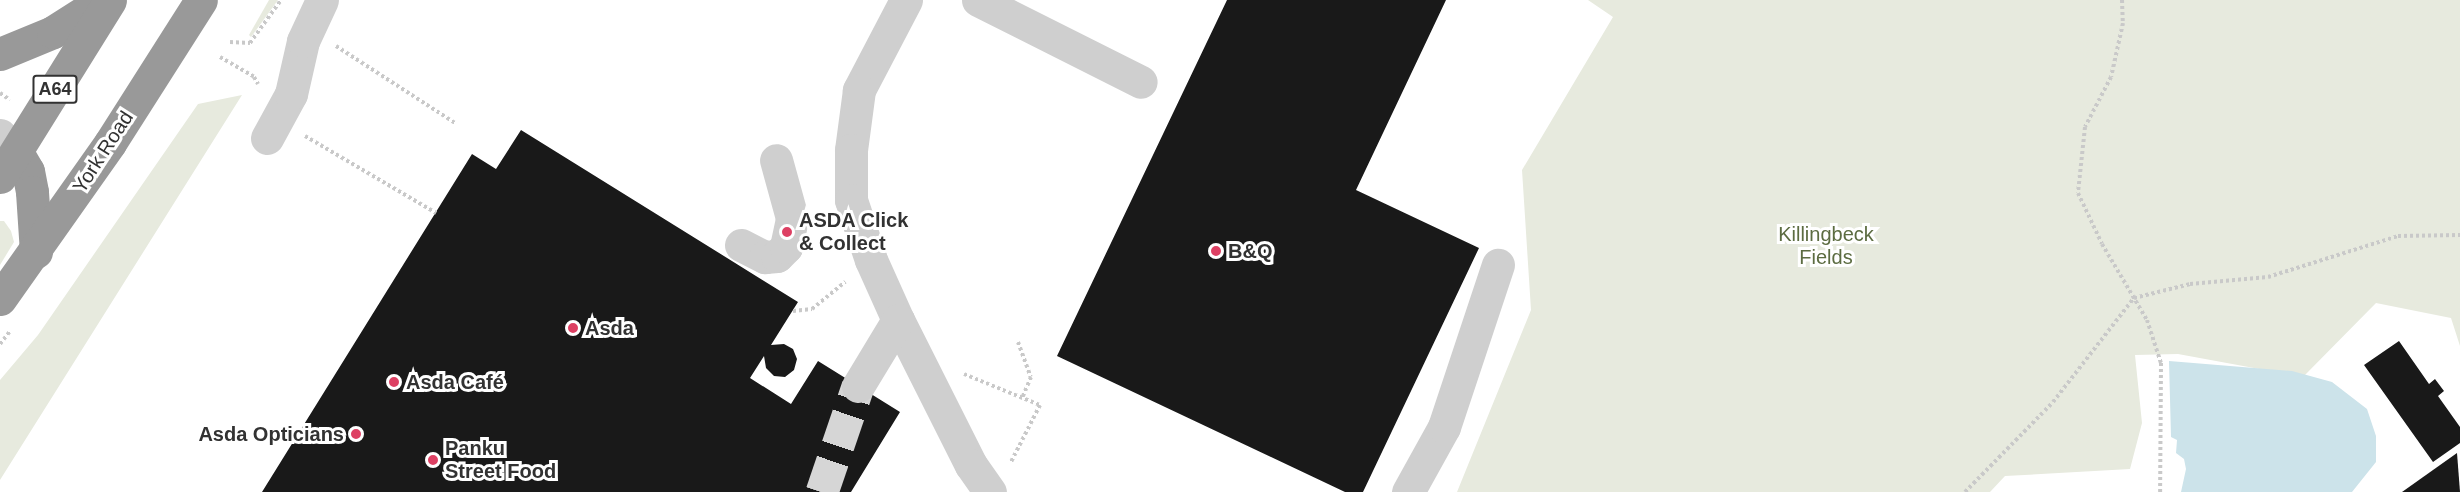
<!DOCTYPE html>
<html>
<head>
<meta charset="utf-8">
<style>
  body { margin:0 }
  #map { position:relative; width:2460px; height:492px; overflow:hidden; background:#fff; font-family:Helvetica,sans-serif }
  div>[style] { position:absolute }
  [style*='--x'] { left:calc(var(--x)*1px); top:calc(var(--y)*1px); width:calc(var(--w)*1px); rotate:calc(var(--a)*1deg) }
  .green>* { inset:0; background:#e7eade }
  .water>* { inset:0; background:#cce3ea }
  .building>* { inset:0; background:#191919 }
  .minor-tunnel>* { height:33px; margin-top:-16.5px; transform-origin:0; background:repeating-linear-gradient(90deg,#d6d6d6 0 33px,transparent 0 49px) }
  .path>* { height:4px; margin-top:-2px; transform-origin:0; background:repeating-linear-gradient(90deg,#c9c9c9 0 3px,transparent 0 6px) }
  .minor>* { height:33px; margin:-16.5px; padding:0 16.5px; transform-origin:16.5px; border-radius:16.5px; background:#cfcfcf }
  .highway>* { height:33px; margin:-16.5px; padding:0 16.5px; transform-origin:16.5px; border-radius:16.5px; background:#999 }
  .dots>* { width:16px; height:16px; translate:-50% -50%; box-sizing:border-box; border:3px solid #fff; border-radius:50% }
  span { translate:-50% -50%; white-space:nowrap; text-align:center; line-height:1.15; -webkit-text-stroke:6px #fff; paint-order:stroke }
  .shield-label span { padding:2px 4px; background:#fff; border:2px solid; border-radius:4px; -webkit-text-stroke-width:0 }
  .shield-label { font-size:18px; color:#323232; font-weight:700 }
  .street-label { font-size:20px; color:#323232 }
  .poi-label { font-size:20px; color:#323232; font-weight:700 }
  .left { translate:0 -50%; text-align:left }
  .right { translate:-100% -50%; text-align:right }
  .park-label { font-size:20px; color:#5c6c41 }
</style>
</head>
<body>
<div id="map">
  <div class="green">
    <div style="clip-path:polygon(269px 0,278px 0,251px 37px,249px 35px)"></div>
    <div style="clip-path:polygon(1588px 0,2460px 0,2460px 346px,2451px 318px,2376px 303px,2303px 377px,2178px 354px,2135px 355px,2142px 423px,2130px 469px,2005px 476px,1990px 492px,1457px 492px,1531px 310px,1522px 170px,1613px 17px)"></div>
    <div style="clip-path:polygon(242px 95px,0 480px,0 380px,38px 335px,198px 104px)"></div>
    <div style="clip-path:polygon(0 221px,4px 221px,11px 231px,14px 242px,0 265px)"></div>
  </div>
  <div class="water">
    <div style="clip-path:polygon(2169px 361px,2292px 371px,2332px 382px,2367px 409px,2376px 436px,2376px 462px,2352px 492px,2181px 492px,2186px 469px,2184px 459px,2176px 453px,2177px 440px,2171px 437px)"></div>
  </div>
  <div class="building">
    <div style="clip-path:polygon(1227px 0,1446px 0,1356px 190px,1479px 248px,1363px 492px,1345px 492px,1057px 356px)"></div>
    <div style="clip-path:polygon(521px 130px,798px 302px,771px 345px,784px 344px,793px 349px,797px 359px,794px 370px,785px 377px,774px 376px,766px 368px,764px 356px,750px 378px,791px 404px,818px 361px,900px 412px,851px 492px,262px 492px,472px 154px,496px 169px)"></div>
    <div style="clip-path:polygon(2399px 341px,2429px 384px,2435px 379px,2444px 391px,2438px 396px,2460px 427px,2460px 443px,2433px 462px,2364px 365px)"></div>
    <div style="clip-path:polygon(2457px 453px,2460px 492px,2402px 492px)"></div>
  </div>
  <div class="minor-tunnel">
    <div style="--x:822;--y:492;--w:112;--a:-71.2"></div>
  </div>
  <div class="path">
    <div style="--x:2122;--y:0;--w:23;--a:88"></div>
    <div style="--x:2123;--y:23;--w:55;--a:102.5"></div>
    <div style="--x:2111;--y:77;--w:56;--a:117.5"></div>
    <div style="--x:2085;--y:127;--w:66;--a:96.1"></div>
    <div style="--x:2078;--y:193;--w:56;--a:64.8"></div>
    <div style="--x:2102;--y:244;--w:88;--a:59.4"></div>
    <div style="--x:2147;--y:320;--w:45;--a:72"></div>
    <div style="--x:2161;--y:363;--w:129;--a:90.4"></div>
    <div style="--x:230;--y:42;--w:20;--a:3"></div>
    <div style="--x:250;--y:43;--w:53;--a:-54.2"></div>
    <div style="--x:336;--y:46;--w:142;--a:32.9"></div>
    <div style="--x:220;--y:57;--w:39;--a:30"></div>
    <div style="--x:254;--y:77;--w:8;--a:60"></div>
    <div style="--x:0;--y:93;--w:12;--a:35"></div>
    <div style="--x:305;--y:136;--w:152;--a:30.4"></div>
    <div style="--x:793;--y:311;--w:19;--a:-6"></div>
    <div style="--x:812;--y:309;--w:43;--a:-39.3"></div>
    <div style="--x:1018;--y:342;--w:37;--a:70"></div>
    <div style="--x:1031;--y:377;--w:23;--a:113"></div>
    <div style="--x:0;--y:344;--w:16;--a:-52"></div>
    <div style="--x:964;--y:374;--w:82;--a:22.2"></div>
    <div style="--x:1040;--y:405;--w:64;--a:117"></div>
    <div style="--x:1965;--y:492;--w:126;--a:-45.6"></div>
    <div style="--x:2053;--y:402;--w:132;--a:-52.1"></div>
    <div style="--x:2134;--y:298;--w:58;--a:-14"></div>
    <div style="--x:2190;--y:284;--w:78;--a:-5.1"></div>
    <div style="--x:2268;--y:277;--w:136;--a:-17.5"></div>
    <div style="--x:2398;--y:236;--w:62;--a:-0.9"></div>
  </div>
  <div class="minor">
    <div style="--x:906;--y:0;--w:102;--a:117.6"></div>
    <div style="--x:859;--y:90;--w:61;--a:97.6"></div>
    <div style="--x:851;--y:150;--w:50;--a:90"></div>
    <div style="--x:851;--y:200;--w:63;--a:71.6"></div>
    <div style="--x:871;--y:260;--w:66;--a:65.8"></div>
    <div style="--x:898;--y:320;--w:162;--a:63.3"></div>
    <div style="--x:971;--y:465;--w:33;--a:55"></div>
    <div style="--x:978;--y:0;--w:182;--a:26.7"></div>
    <div style="--x:0;--y:135;--w:26;--a:47"></div>
    <div style="--x:267;--y:138;--w:50;--a:-61.4"></div>
    <div style="--x:291;--y:94;--w:54;--a:-77.2"></div>
    <div style="--x:303;--y:41;--w:45;--a:-65.1"></div>
    <div style="--x:741;--y:245;--w:27;--a:27"></div>
    <div style="--x:765;--y:257;--w:12;--a:-5"></div>
    <div style="--x:777;--y:256;--w:13;--a:-45"></div>
    <div style="--x:786;--y:247;--w:30;--a:-78"></div>
    <div style="--x:792;--y:218;--w:60;--a:-105.4"></div>
    <div style="--x:858;--y:386;--w:77;--a:-58.8"></div>
    <div style="--x:1408;--y:492;--w:74;--a:-61"></div>
    <div style="--x:1444;--y:427;--w:171;--a:-71.6"></div>
  </div>
  <div class="highway">
    <div style="--x:0;--y:54;--w:57;--a:-22.5"></div>
    <div style="--x:53;--y:32;--w:59;--a:-32.6"></div>
    <div style="--x:18;--y:154;--w:20;--a:60"></div>
    <div style="--x:28;--y:171;--w:21;--a:79"></div>
    <div style="--x:32;--y:192;--w:60;--a:86.2"></div>
    <div style="--x:0;--y:177;--w:208;--a:-58.1"></div>
    <div style="--x:0;--y:299;--w:191;--a:-54.8"></div>
    <div style="--x:110;--y:143;--w:169;--a:-57.5"></div>
  </div>
  <div class="dots">
    <div style="left:787px;top:232px;background:#dd4063"></div>
    <div style="left:1216px;top:251px;background:#dd4063"></div>
    <div style="left:573px;top:328px;background:#dd4063"></div>
    <div style="left:394px;top:382px;background:#dd4063"></div>
    <div style="left:356px;top:434px;background:#dd4063"></div>
    <div style="left:433px;top:460px;background:#dd4063"></div>
  </div>
  <div class="shield-label">
    <span style="left:55px;top:89px">A64</span>
  </div>
  <div class="street-label">
    <span style="left:103px;top:152px;rotate:-57deg">York Road</span>
  </div>
  <div class="poi-label">
    <span class="left" style="left:799px;top:232px">ASDA Click<br>&amp; Collect</span>
    <span class="left" style="left:1228px;top:251px">B&amp;Q</span>
    <span class="left" style="left:585px;top:328px">Asda</span>
    <span class="left" style="left:406px;top:382px">Asda Café</span>
    <span class="right" style="left:344px;top:434px">Asda Opticians</span>
    <span class="left" style="left:445px;top:460px">Panku<br>Street Food</span>
  </div>
  <div class="park-label">
    <span style="left:1826px;top:246px">Killingbeck<br>Fields</span>
  </div>
</div>
</body>
</html>
